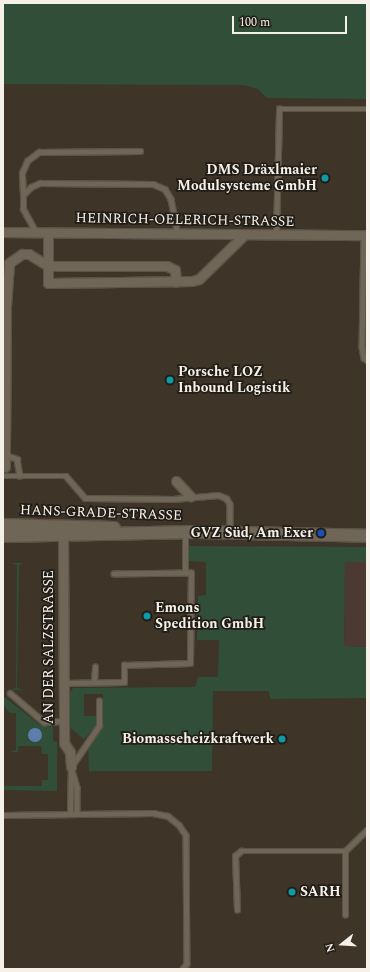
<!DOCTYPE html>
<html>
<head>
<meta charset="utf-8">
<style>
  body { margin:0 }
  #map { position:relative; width:370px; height:972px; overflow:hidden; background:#3e3528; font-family:Spectral,serif }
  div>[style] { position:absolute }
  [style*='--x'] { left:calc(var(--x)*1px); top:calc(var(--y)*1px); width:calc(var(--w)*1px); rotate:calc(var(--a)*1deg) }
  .industrial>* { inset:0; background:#4c3931 }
  .green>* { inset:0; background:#304e38 }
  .water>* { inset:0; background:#5d7daa }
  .round { border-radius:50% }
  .roads { filter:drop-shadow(1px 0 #5b5348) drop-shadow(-1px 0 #5b5348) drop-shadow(0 1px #5b5348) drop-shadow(0 -1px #5b5348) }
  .lane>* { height:4.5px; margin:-2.25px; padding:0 2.25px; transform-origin:2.25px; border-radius:2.25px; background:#6f6657 }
  .street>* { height:9px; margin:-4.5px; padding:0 4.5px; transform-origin:4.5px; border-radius:4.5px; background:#6f6657 }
  .secondary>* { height:12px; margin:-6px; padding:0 6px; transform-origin:6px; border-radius:6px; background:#6f6657 }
  .dots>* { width:11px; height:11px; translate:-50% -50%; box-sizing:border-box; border:2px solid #211d17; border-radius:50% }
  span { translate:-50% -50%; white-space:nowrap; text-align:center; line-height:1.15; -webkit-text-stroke:3.5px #211d17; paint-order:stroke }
  .poi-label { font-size:14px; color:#f6f1e8; font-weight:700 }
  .right { translate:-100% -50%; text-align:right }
  .left { translate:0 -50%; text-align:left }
  .street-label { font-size:14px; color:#f6f1e8 }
  .frame { position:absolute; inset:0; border:4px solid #f6f1e8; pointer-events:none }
  .north { position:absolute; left:322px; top:924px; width:40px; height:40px; -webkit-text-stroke:3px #211d17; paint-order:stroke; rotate:253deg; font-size:11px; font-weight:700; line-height:16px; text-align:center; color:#f6f1e8 }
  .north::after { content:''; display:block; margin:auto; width:14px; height:18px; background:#f6f1e8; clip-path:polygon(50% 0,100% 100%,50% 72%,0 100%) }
  .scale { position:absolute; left:232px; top:16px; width:115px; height:18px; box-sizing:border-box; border:2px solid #f6f1e8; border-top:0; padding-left:5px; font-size:12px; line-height:14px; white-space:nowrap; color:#f6f1e8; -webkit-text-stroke:3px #211d17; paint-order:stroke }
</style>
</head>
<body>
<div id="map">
  <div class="industrial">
    <div style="clip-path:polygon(345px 562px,367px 562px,367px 647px,344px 646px)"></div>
  </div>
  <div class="green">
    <div style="clip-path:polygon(3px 3px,367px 3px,367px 99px,267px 98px,258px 89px,244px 85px,3px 84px)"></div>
    <div style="clip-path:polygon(189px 546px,367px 547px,367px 562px,345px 562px,344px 646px,367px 647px,367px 698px,270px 699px,269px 691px,213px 691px,212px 771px,89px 771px,88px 745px,103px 727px,103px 694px,84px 694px,84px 716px,97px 716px,96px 726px,84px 739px,69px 727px,69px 694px,73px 688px,195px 687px,198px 677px,218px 677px,219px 640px,197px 640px,198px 596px,206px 595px,206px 562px,189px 561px)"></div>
    <div style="clip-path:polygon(11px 563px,24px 563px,19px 565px,17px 688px,23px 690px,10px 690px,16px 688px,17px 565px)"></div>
    <div style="clip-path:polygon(3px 696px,40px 725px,53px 727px,53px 741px,57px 742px,57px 791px,3px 790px,3px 786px,42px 786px,42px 780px,48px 780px,48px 754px,42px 754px,41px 746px,18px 746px,18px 752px,10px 752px,16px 750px,16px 713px,10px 713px,3px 705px)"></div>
  </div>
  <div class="water">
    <div class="round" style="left:28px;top:728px;width:14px;height:14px"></div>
  </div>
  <div class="roads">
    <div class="lane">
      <div style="--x:23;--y:195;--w:22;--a:-93"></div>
      <div style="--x:22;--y:173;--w:13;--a:-67"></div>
      <div style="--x:27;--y:161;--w:15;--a:-37"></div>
      <div style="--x:39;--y:152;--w:101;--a:-0.6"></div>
      <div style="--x:35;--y:231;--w:25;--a:-119"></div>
      <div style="--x:23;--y:209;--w:14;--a:-90"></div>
      <div style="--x:23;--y:195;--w:11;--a:-45"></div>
      <div style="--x:31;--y:187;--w:10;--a:-24"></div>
      <div style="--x:40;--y:183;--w:113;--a:0.5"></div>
      <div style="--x:153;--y:184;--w:13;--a:23"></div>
      <div style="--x:165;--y:189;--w:12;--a:59"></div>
      <div style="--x:171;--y:199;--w:36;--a:79"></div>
      <div style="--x:276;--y:235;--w:126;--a:-88.6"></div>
      <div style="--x:279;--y:109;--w:88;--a:0"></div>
      <div style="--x:364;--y:235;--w:112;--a:91"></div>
      <div style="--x:362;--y:347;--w:11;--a:80"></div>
      <div style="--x:364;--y:358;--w:4;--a:34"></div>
      <div style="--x:5;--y:455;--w:13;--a:18"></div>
      <div style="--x:17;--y:459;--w:17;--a:80"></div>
      <div style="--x:3;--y:476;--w:63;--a:0"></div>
      <div style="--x:66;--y:476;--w:29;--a:49"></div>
      <div style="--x:85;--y:498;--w:88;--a:0.7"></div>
      <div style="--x:173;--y:499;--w:45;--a:-5.1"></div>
      <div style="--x:218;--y:495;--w:9;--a:21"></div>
      <div style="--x:226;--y:498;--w:7;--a:56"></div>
      <div style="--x:230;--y:504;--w:28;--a:90"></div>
      <div style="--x:185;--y:573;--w:40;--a:-90"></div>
      <div style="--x:94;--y:682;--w:15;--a:-86"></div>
      <div style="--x:63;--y:683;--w:61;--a:-0.9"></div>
      <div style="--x:124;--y:682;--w:17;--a:-90"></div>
      <div style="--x:124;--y:665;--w:66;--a:-1.7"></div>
      <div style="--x:190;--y:663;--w:90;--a:-89.4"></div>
      <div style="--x:191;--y:573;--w:77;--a:179.3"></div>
      <div style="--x:10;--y:693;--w:45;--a:40.5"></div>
      <div style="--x:44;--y:722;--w:20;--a:-3"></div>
      <div style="--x:72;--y:770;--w:19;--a:74"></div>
      <div style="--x:77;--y:788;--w:26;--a:90"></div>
      <div style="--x:70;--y:814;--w:47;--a:-88.8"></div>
      <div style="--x:71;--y:767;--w:50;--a:-55.7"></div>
      <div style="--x:99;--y:726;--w:25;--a:-90"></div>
      <div style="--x:3;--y:815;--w:150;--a:-0.8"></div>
      <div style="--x:153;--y:813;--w:15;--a:11"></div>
      <div style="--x:168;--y:816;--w:14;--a:39"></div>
      <div style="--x:179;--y:825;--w:12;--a:55"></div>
      <div style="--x:186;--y:835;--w:129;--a:89.6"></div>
      <div style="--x:187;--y:964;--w:6;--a:129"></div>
      <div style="--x:237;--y:910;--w:54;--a:-92.1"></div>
      <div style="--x:235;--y:856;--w:8;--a:-40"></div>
      <div style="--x:241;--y:851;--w:104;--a:0"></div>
      <div style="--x:345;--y:851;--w:30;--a:-44"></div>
      <div style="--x:345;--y:915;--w:64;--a:-90"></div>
    </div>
    <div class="street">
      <div style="--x:3;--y:232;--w:364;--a:0.5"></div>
      <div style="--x:48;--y:233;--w:50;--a:90"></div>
      <div style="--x:48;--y:283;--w:144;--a:-0.8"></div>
      <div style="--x:192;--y:281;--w:7;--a:-16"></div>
      <div style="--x:199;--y:279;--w:64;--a:-44.4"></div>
      <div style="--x:3;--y:306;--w:3;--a:0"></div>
      <div style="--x:6;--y:306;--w:161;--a:90.4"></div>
      <div style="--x:6;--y:306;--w:43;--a:-86"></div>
      <div style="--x:9;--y:263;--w:16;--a:-35"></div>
      <div style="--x:22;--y:254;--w:7;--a:0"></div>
      <div style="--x:29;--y:254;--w:22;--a:32"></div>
      <div style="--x:48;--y:266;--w:119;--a:0"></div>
      <div style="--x:167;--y:266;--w:9;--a:27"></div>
      <div style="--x:175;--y:270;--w:12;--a:85"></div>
      <div style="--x:176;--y:481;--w:21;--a:47"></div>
      <div style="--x:63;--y:528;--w:215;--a:89.7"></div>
      <div style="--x:64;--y:743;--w:11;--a:56"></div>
      <div style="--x:70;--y:752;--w:15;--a:86"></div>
    </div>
    <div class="secondary">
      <div style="--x:3;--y:525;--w:111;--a:1.5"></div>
      <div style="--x:3;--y:536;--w:194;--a:-1.2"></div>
      <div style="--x:197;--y:532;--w:170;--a:1.3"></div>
    </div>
  </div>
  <div class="dots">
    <div style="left:325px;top:178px;background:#0f9aa8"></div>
    <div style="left:170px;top:380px;background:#0f9aa8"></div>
    <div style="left:321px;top:533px;background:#1a4fb4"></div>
    <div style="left:147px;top:616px;background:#0f9aa8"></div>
    <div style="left:282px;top:739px;background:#0f9aa8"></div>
    <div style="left:292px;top:892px;background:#0f9aa8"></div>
  </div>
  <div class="poi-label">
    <span class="right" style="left:317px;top:178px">DMS Dräxlmaier<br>Modulsysteme GmbH</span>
    <span class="left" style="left:178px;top:380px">Porsche LOZ<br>Inbound Logistik</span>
    <span class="right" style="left:313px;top:533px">GVZ Süd, Am Exer</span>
    <span class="left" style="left:155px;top:616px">Emons<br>Spedition GmbH</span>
    <span class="right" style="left:274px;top:739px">Biomasseheizkraftwerk</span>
    <span class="left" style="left:300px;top:892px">SARH</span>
  </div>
  <div class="street-label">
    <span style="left:185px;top:220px;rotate:1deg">HEINRICH-OELERICH-STRASSE</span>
    <span style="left:101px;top:513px;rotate:2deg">HANS-GRADE-STRASSE</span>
    <span style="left:49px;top:647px;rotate:-90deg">AN DER SALZSTRASSE</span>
  </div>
  <div class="frame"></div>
  <div class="north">N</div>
  <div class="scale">100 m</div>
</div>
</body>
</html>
